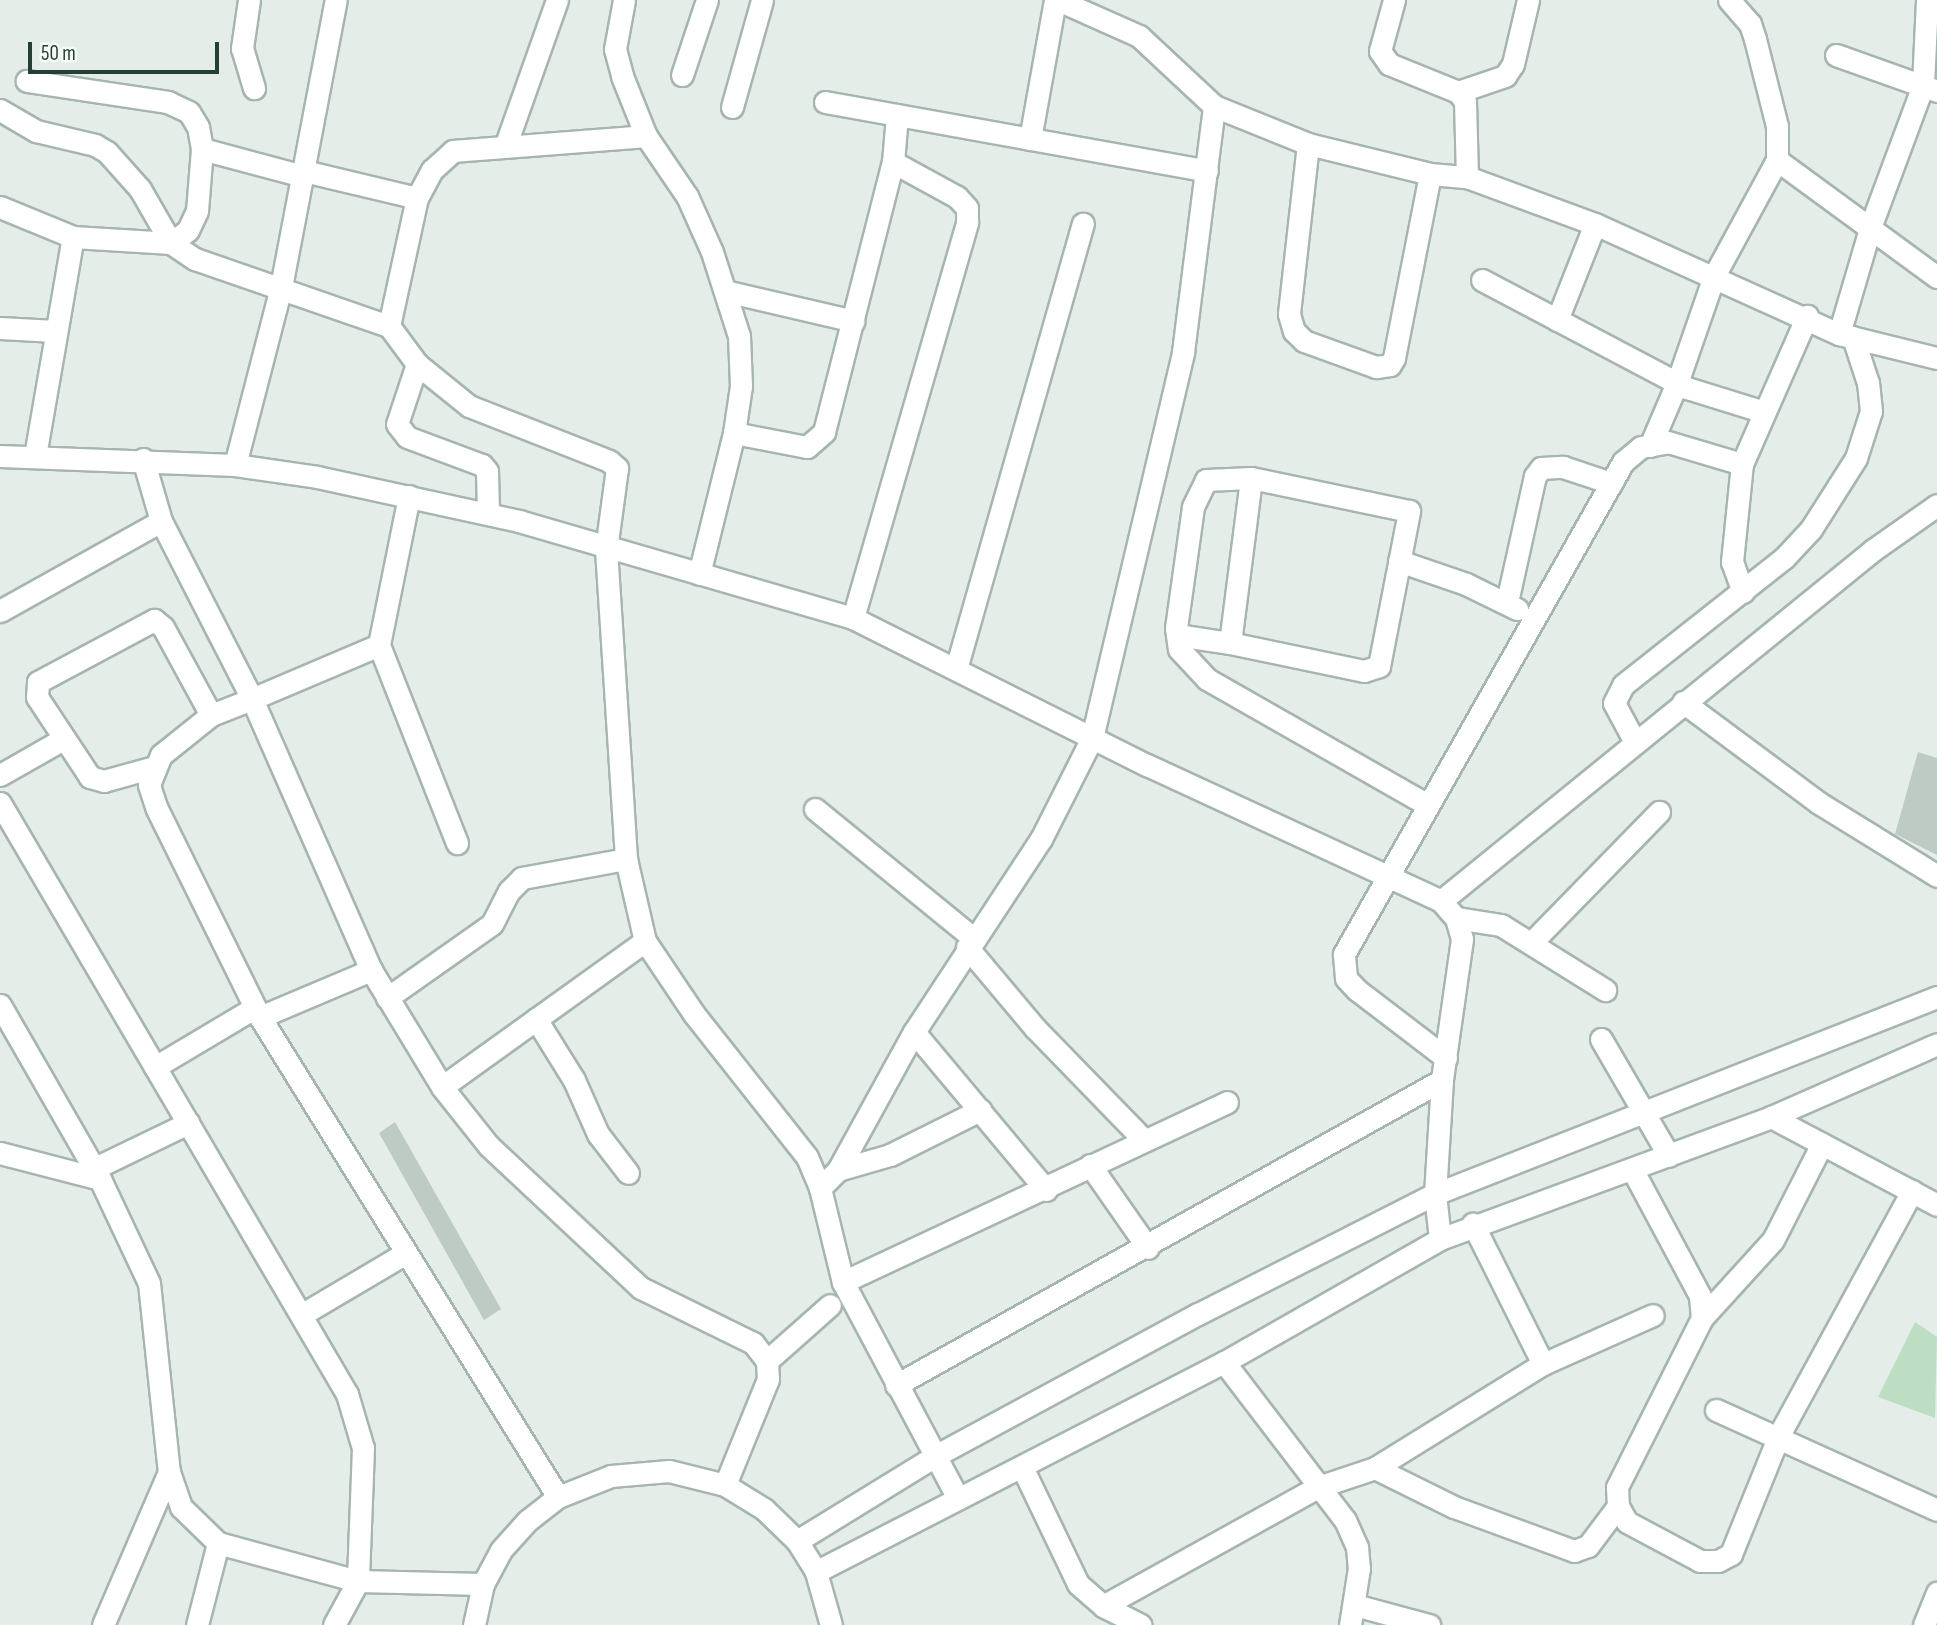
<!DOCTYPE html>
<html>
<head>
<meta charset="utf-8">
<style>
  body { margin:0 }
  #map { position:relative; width:1937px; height:1625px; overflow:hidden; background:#e5ede9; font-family:"Sofia Sans Condensed",sans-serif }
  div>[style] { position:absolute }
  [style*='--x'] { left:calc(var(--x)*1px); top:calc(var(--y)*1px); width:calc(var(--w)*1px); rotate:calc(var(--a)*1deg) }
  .green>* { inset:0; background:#bedec4 }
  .building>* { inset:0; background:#bdcbc4 }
  .roads { filter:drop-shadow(2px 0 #a7b5b0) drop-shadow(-2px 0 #a7b5b0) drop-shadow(0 2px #a7b5b0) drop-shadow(0 -2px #a7b5b0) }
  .minor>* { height:21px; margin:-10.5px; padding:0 10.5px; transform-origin:10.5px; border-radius:10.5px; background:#fff }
  .tertiary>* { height:21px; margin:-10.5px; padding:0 10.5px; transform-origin:10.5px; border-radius:10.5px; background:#fff }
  span { translate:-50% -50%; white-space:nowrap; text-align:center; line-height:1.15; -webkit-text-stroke:6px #f5faf7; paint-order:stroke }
  .scale { position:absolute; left:28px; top:42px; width:191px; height:32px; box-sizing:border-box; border:4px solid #243f36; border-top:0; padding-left:9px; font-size:21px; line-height:24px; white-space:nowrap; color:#243f36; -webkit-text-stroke:5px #f5faf7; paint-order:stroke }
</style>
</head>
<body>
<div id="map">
  <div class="green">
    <div style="clip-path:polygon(1915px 1322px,1937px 1337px,1935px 1418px,1878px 1397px)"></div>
  </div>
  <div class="building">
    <div style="clip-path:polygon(1918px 752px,1937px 758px,1937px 855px,1895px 834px)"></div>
    <div style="clip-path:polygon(395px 1122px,501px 1309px,484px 1320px,379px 1133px)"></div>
  </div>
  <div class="roads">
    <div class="minor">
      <div style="--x:249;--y:0;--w:49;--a:98.3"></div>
      <div style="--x:242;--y:48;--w:42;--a:73.3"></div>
      <div style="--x:624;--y:0;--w:50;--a:100.4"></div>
      <div style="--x:615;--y:49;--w:28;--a:75"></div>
      <div style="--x:622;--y:76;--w:65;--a:68.2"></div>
      <div style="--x:646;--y:136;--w:73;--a:55.7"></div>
      <div style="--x:687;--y:196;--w:61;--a:65.9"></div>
      <div style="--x:712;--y:252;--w:88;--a:72.2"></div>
      <div style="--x:739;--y:336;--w:50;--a:87.7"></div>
      <div style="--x:741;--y:386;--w:48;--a:98.5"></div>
      <div style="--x:734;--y:433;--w:145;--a:103.9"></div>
      <div style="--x:1058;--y:0;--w:89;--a:24"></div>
      <div style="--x:1139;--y:36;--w:103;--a:43"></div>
      <div style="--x:1214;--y:106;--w:101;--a:22"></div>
      <div style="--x:1308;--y:144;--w:126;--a:13.8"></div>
      <div style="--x:1430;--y:174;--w:37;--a:5"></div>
      <div style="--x:1467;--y:177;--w:136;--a:20.2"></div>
      <div style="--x:1595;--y:224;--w:268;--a:24.3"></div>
      <div style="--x:1839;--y:334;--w:101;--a:13.8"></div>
      <div style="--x:1394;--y:0;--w:53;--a:105.4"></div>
      <div style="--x:1380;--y:51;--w:16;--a:55"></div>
      <div style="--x:1389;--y:64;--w:74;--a:22.1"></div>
      <div style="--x:1458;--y:92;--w:11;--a:52"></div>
      <div style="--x:1465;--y:101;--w:76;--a:88.5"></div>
      <div style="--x:1836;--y:55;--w:107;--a:19.6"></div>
      <div style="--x:682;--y:75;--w:79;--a:-71.6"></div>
      <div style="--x:1458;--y:92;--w:50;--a:-18.8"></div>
      <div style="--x:1505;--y:76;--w:14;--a:-56"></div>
      <div style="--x:1513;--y:64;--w:66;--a:-76.8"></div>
      <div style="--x:825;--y:102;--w:388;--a:10.2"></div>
      <div style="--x:732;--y:107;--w:111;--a:-74.3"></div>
      <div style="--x:0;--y:110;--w:42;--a:30.3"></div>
      <div style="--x:36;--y:131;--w:61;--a:13.3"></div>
      <div style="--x:95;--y:145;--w:14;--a:30"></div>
      <div style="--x:107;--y:152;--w:50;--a:48.3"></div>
      <div style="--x:140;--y:189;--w:62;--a:60.1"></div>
      <div style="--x:171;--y:243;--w:29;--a:34"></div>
      <div style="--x:195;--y:259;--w:205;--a:19.1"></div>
      <div style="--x:389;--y:326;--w:47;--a:53.6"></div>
      <div style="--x:417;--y:364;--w:67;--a:38.9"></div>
      <div style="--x:469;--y:406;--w:150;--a:21.4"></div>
      <div style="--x:609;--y:461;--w:11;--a:41"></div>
      <div style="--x:617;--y:468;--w:82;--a:97.7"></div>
      <div style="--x:606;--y:549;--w:311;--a:86.3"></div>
      <div style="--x:626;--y:859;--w:84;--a:77"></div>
      <div style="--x:645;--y:941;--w:250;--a:144.3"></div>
      <div style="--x:1030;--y:139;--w:141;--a:-79.8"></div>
      <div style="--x:506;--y:144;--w:153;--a:-70.5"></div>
      <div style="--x:1308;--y:144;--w:171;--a:96.4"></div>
      <div style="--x:1289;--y:314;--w:18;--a:74"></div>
      <div style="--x:1294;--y:331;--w:14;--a:45"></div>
      <div style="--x:1304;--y:341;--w:77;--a:19.9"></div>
      <div style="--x:1376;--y:367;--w:14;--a:-8"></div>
      <div style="--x:1390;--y:365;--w:8;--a:-60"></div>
      <div style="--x:1394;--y:358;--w:187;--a:-78.9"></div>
      <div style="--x:202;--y:149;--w:105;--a:15"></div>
      <div style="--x:1777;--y:160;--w:198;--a:36.2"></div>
      <div style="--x:304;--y:171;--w:116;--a:13.4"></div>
      <div style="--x:0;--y:207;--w:79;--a:22.3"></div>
      <div style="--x:73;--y:237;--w:98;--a:3.5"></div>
      <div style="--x:171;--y:243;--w:21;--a:-37"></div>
      <div style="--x:188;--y:230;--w:21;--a:-65"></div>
      <div style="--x:197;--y:211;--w:62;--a:-85.4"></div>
      <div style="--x:202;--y:149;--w:22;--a:-100"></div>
      <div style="--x:198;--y:127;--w:17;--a:-121"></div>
      <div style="--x:189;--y:112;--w:23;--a:-155"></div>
      <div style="--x:168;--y:102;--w:143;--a:-171.5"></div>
      <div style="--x:1482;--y:280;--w:232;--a:27.8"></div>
      <div style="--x:1687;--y:388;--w:81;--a:17.3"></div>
      <div style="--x:725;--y:291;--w:132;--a:13.1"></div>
      <div style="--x:1557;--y:320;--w:103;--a:-68.4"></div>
      <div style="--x:389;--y:326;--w:131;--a:-77.7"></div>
      <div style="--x:417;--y:198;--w:32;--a:-62"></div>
      <div style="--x:432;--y:170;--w:28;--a:-42"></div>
      <div style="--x:453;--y:151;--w:194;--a:-4.4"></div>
      <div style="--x:0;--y:328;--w:55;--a:3.1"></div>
      <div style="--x:1839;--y:334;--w:114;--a:-73.6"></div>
      <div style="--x:1871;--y:225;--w:149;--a:-69.6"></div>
      <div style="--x:1923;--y:85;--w:85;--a:-87.3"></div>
      <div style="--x:417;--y:364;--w:63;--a:108.4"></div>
      <div style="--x:397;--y:424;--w:16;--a:52"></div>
      <div style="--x:407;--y:437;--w:80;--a:20.5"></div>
      <div style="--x:482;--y:465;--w:8;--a:50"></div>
      <div style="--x:487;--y:471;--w:42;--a:88.6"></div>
      <div style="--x:734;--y:433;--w:74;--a:10.9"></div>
      <div style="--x:807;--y:447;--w:23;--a:-41"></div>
      <div style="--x:824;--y:432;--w:279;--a:-75.7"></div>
      <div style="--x:893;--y:162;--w:47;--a:-85.1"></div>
      <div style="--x:1650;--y:446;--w:69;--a:-66.8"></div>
      <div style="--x:1677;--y:383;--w:113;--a:-70.9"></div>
      <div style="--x:1714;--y:276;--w:132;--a:-61.5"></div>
      <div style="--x:1777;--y:160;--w:34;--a:-90"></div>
      <div style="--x:1777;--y:126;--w:90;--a:-104.2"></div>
      <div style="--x:1755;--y:39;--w:16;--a:-108"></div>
      <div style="--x:1750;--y:24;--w:32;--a:-131"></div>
      <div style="--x:35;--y:456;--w:222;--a:-80.2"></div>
      <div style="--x:143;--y:459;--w:65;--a:73.8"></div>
      <div style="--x:161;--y:521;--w:200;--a:62.9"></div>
      <div style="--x:252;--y:699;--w:44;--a:158.7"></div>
      <div style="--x:211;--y:715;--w:64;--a:141.3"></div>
      <div style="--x:161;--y:755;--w:32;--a:112"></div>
      <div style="--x:149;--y:785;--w:25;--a:72"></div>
      <div style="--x:157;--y:809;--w:232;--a:63.7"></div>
      <div style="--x:260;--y:1017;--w:565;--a:58.17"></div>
      <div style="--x:235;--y:465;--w:184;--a:-75.5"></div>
      <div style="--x:281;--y:287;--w:292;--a:-79.2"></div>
      <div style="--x:409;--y:496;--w:152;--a:101.4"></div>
      <div style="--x:379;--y:645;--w:213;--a:68.5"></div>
      <div style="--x:1399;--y:561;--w:71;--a:18.9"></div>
      <div style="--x:1466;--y:584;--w:57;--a:26.1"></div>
      <div style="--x:1743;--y:592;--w:32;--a:-110"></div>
      <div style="--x:1732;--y:562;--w:99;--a:-84.2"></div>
      <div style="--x:1742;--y:464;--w:162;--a:-66.3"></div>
      <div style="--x:1507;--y:602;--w:129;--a:-77.5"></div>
      <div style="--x:1535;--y:476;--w:10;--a:-53"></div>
      <div style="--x:1541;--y:468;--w:22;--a:-3"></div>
      <div style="--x:1563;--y:467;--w:51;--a:18.4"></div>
      <div style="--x:0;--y:611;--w:184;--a:-29.2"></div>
      <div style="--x:853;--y:618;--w:412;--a:-73.9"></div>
      <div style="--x:967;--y:222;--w:14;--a:-90"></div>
      <div style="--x:967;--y:208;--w:15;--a:-132"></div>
      <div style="--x:957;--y:197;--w:73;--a:-151.3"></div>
      <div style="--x:1177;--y:635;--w:54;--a:8.6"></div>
      <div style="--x:1230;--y:643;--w:166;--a:-82.7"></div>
      <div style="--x:1230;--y:643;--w:137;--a:11.8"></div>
      <div style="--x:1364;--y:671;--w:16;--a:-18"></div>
      <div style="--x:1379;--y:666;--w:158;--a:-79"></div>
      <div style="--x:1409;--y:511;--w:161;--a:-168.2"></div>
      <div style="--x:1251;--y:478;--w:45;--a:177.5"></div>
      <div style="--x:1206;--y:480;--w:30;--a:116"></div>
      <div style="--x:1193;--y:507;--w:122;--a:98"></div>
      <div style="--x:1176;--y:628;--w:21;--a:82"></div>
      <div style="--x:1179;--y:649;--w:41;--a:47"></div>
      <div style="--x:1207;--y:679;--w:254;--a:29.7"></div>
      <div style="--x:379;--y:645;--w:138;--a:157"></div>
      <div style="--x:252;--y:699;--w:296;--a:66.3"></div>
      <div style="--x:371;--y:970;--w:137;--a:58.7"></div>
      <div style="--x:442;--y:1087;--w:75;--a:51.5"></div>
      <div style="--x:489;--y:1146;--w:208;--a:43.1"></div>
      <div style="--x:641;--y:1288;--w:125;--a:26.2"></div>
      <div style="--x:753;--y:1343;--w:23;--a:52"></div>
      <div style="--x:767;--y:1361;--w:18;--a:87"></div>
      <div style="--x:768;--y:1379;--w:114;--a:112.1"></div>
      <div style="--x:956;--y:669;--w:463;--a:-74.1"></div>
      <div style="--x:1683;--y:702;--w:169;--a:36.6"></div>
      <div style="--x:1819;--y:803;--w:139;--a:31.7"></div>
      <div style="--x:1635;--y:742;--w:44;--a:-118.3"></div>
      <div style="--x:1614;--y:703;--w:20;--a:-63"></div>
      <div style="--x:1623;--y:685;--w:205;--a:-38.3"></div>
      <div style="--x:1784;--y:558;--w:40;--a:-47"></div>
      <div style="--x:1811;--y:529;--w:84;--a:-57.6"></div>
      <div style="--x:1856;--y:458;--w:49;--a:-72.3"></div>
      <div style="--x:1871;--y:411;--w:28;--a:-96"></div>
      <div style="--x:1868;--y:383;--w:48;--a:-108.1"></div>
      <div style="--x:154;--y:767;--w:52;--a:164.4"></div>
      <div style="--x:104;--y:781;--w:15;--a:-164"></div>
      <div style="--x:90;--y:777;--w:96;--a:-123.5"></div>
      <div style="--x:37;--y:697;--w:15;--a:-86"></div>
      <div style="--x:38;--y:682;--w:132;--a:-28.1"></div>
      <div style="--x:154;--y:620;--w:11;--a:38"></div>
      <div style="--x:163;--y:627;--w:100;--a:61.4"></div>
      <div style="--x:0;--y:775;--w:73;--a:-29.7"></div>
      <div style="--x:0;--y:803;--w:685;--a:59.58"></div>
      <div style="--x:347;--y:1394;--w:56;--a:73.5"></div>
      <div style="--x:363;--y:1448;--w:133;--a:92.2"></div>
      <div style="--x:358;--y:1581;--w:50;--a:118.6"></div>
      <div style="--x:815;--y:809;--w:204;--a:39.2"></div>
      <div style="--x:1441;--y:901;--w:557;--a:-39.09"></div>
      <div style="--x:1873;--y:550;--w:78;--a:-35.1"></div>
      <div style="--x:1456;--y:918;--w:46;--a:8.8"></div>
      <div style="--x:1501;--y:925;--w:123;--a:32"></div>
      <div style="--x:645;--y:941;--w:88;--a:56.1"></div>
      <div style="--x:694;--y:1014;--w:182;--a:51.7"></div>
      <div style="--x:807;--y:1157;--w:34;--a:67"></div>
      <div style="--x:820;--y:1188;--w:97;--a:76.3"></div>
      <div style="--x:843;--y:1282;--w:245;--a:62"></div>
      <div style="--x:1532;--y:942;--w:182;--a:-45.7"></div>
      <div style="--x:967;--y:947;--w:106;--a:50"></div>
      <div style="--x:1035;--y:1028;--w:156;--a:45.8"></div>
      <div style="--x:387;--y:998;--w:128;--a:-35.2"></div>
      <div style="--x:492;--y:924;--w:37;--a:-63"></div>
      <div style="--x:509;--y:891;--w:18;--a:-45"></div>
      <div style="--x:522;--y:878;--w:106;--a:-10.4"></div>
      <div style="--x:0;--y:1005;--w:201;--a:60.1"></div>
      <div style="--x:100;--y:1179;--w:115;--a:64.8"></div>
      <div style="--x:149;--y:1283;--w:190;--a:84"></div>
      <div style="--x:169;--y:1472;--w:37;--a:71"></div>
      <div style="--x:181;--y:1507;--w:52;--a:44.2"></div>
      <div style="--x:218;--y:1543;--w:145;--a:15.2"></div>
      <div style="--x:358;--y:1581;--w:125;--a:1.4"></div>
      <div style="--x:260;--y:1017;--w:121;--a:-22.9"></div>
      <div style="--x:536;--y:1019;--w:72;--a:58.1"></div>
      <div style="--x:574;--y:1080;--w:59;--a:66"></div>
      <div style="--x:598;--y:1134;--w:49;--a:52.4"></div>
      <div style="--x:914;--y:1032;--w:206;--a:50.1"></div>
      <div style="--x:1601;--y:1039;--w:135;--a:59.8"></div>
      <div style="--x:1446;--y:1058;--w:112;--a:-142.6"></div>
      <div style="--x:1357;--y:990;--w:16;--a:-133"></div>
      <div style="--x:1346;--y:978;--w:24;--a:-95"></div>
      <div style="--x:1344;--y:954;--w:566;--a:-60.44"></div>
      <div style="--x:1623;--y:462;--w:23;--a:-40"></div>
      <div style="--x:1641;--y:447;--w:27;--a:-10"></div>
      <div style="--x:1668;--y:442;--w:77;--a:16.6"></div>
      <div style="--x:155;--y:1067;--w:115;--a:-30.8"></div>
      <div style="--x:1771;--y:1117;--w:188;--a:27.9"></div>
      <div style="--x:0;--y:1153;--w:103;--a:14.6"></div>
      <div style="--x:1090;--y:1165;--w:101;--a:55.1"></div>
      <div style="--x:93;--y:1169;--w:106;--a:-25.8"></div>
      <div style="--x:1632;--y:1169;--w:144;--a:61.8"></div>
      <div style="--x:1700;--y:1296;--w:22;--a:85"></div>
      <div style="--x:1702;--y:1318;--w:189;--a:116.7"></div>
      <div style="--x:1617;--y:1487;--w:19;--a:87"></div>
      <div style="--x:1618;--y:1506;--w:18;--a:61"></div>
      <div style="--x:1627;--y:1522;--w:83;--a:28.1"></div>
      <div style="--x:1700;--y:1561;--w:18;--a:0"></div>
      <div style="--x:1718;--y:1561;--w:15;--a:-28"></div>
      <div style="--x:1731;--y:1554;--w:128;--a:-68"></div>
      <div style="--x:1779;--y:1435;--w:278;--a:-61.4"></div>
      <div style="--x:838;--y:1170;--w:54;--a:-16.1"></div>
      <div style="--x:890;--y:1155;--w:101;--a:-26.6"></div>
      <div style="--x:820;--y:1188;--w:25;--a:-45"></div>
      <div style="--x:838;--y:1170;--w:158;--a:-61.2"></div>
      <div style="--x:914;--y:1032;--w:231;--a:-56.7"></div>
      <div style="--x:1041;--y:839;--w:113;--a:-63.2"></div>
      <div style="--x:1092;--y:738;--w:397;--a:-76.7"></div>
      <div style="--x:1183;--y:352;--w:248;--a:-82.8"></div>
      <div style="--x:1435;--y:1194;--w:539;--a:-21.43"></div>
      <div style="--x:1440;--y:1239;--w:353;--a:-20.2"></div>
      <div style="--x:1771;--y:1117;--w:181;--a:-23.7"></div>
      <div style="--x:843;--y:1282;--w:424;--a:-25.1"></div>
      <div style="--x:301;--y:1315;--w:122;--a:-30.6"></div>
      <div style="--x:1702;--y:1318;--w:105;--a:-47.7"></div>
      <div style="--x:1773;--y:1240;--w:108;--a:-63"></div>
      <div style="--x:767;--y:1361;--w:84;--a:-41.6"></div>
      <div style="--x:1224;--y:1362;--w:199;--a:52.6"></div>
      <div style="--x:1345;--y:1520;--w:30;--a:66"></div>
      <div style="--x:1357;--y:1547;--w:21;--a:85"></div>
      <div style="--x:1359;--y:1568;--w:58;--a:99"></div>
      <div style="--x:1543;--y:1364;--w:120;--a:-24"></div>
      <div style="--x:896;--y:1385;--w:625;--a:-29.19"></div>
      <div style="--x:1716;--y:1410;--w:243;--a:24.3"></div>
      <div style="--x:1375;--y:1468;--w:88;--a:26.3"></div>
      <div style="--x:1454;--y:1507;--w:128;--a:20.1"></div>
      <div style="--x:1574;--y:1551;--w:15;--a:-20"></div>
      <div style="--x:1588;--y:1546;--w:50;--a:-53.1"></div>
      <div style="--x:1023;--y:1469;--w:127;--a:64.4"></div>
      <div style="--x:1078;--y:1584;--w:33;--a:41"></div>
      <div style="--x:1103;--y:1606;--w:42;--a:26.6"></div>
      <div style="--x:1355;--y:1605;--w:77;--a:15.1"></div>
      <div style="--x:1103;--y:1606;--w:246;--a:-29"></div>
      <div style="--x:1318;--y:1487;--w:60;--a:-18.4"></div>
      <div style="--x:1375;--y:1468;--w:198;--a:-31.8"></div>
      <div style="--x:1543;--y:1364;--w:157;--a:-116.6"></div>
      <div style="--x:103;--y:1625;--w:167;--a:-66.7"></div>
      <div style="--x:197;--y:1625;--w:85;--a:-75.6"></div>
      <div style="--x:1924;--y:1625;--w:35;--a:-68"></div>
    </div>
    <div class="tertiary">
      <div style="--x:0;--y:456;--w:235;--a:2.2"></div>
      <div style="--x:235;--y:465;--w:83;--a:8.3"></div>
      <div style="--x:317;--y:477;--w:207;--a:12.3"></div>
      <div style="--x:519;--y:521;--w:348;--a:16.2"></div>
      <div style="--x:853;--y:618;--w:329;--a:26.6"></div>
      <div style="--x:1147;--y:765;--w:324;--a:24.8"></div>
      <div style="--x:1441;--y:901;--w:23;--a:49"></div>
      <div style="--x:1456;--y:918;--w:22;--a:74"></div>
      <div style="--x:1462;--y:939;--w:142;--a:98.1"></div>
      <div style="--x:1442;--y:1080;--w:114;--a:93.5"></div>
      <div style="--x:1435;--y:1194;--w:45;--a:83.7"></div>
      <div style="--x:1440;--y:1239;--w:249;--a:150.3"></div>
      <div style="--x:1224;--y:1362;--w:459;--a:152.8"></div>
      <div style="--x:797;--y:1541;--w:162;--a:-31.6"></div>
      <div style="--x:935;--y:1456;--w:299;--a:-28.4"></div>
      <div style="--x:1198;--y:1314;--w:266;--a:-26.9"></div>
      <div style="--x:474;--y:1625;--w:42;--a:-77.6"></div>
      <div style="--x:483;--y:1584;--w:38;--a:-62"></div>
      <div style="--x:501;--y:1550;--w:39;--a:-48"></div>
      <div style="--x:527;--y:1521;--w:39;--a:-38"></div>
      <div style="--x:558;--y:1497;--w:57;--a:-21.6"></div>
      <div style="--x:611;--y:1476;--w:58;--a:-4.9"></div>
      <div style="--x:669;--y:1471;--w:58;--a:14"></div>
      <div style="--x:725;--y:1485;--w:46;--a:31.6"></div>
      <div style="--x:764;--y:1509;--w:46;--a:44.1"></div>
      <div style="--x:797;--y:1541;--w:36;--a:58"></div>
      <div style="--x:816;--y:1572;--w:55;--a:74.2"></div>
    </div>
  </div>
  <div class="scale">50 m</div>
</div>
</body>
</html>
